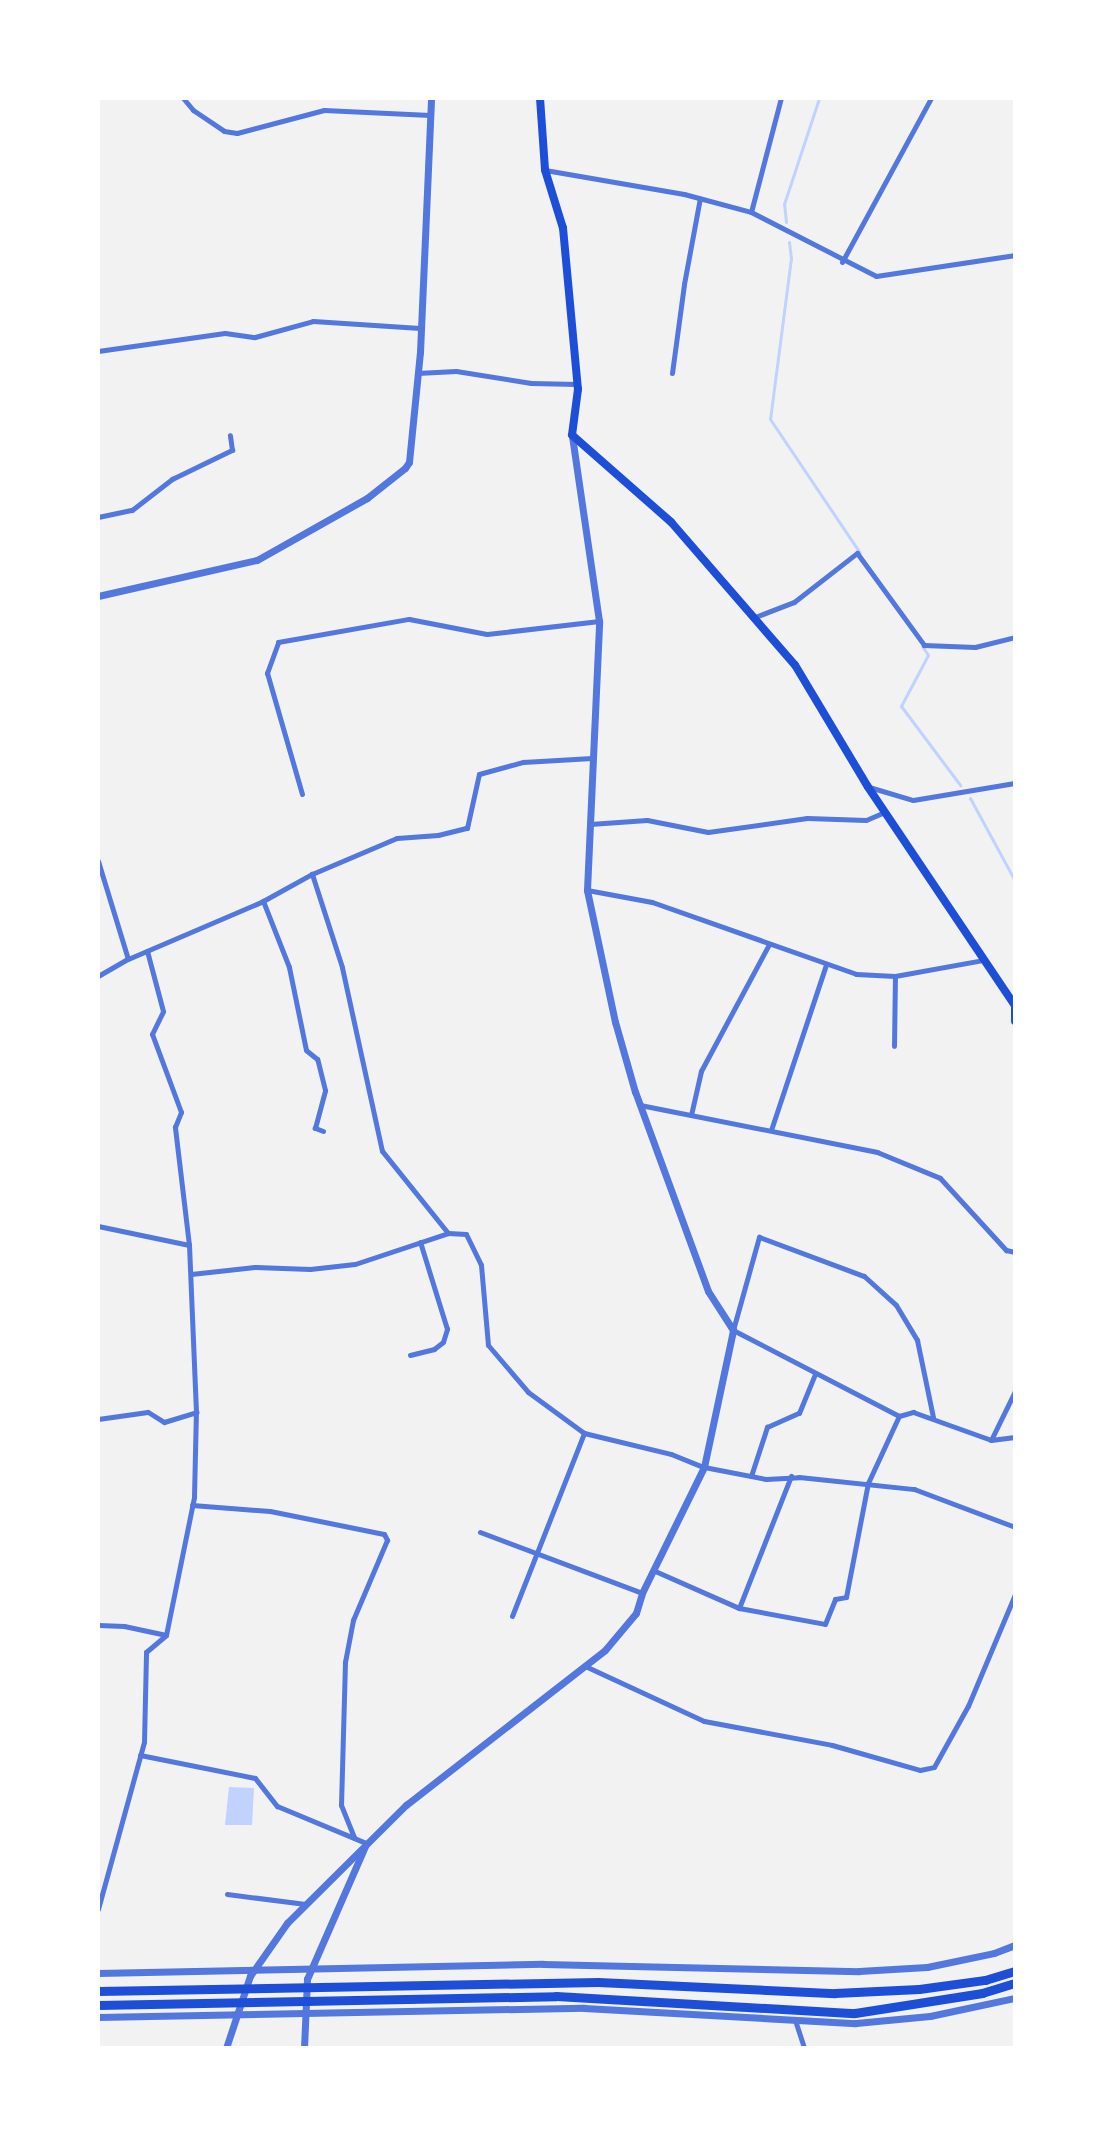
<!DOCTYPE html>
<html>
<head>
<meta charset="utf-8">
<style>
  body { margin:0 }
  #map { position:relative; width:1113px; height:2146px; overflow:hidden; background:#f2f2f2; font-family:"Titillium Web",sans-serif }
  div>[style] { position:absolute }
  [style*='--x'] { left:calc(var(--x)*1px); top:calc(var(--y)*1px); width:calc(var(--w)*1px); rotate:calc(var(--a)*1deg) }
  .water>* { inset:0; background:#bfd3fe }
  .stream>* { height:3px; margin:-1.5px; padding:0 1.5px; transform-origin:1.5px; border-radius:1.5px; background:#bfd3fe }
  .minor>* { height:5px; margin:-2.5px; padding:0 2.5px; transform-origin:2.5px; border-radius:2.5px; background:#5277de }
  .tertiary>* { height:7px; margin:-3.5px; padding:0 3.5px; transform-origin:3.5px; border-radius:3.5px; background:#5277de }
  .secondary>* { height:8px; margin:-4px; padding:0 4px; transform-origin:4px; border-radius:4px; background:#1d4ed8 }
  .trunk>* { height:9px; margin:-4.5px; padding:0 4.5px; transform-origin:4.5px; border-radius:4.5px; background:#1d4ed8 }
  span { translate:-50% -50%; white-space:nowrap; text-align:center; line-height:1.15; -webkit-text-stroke:6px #fff; paint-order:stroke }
  .frame { position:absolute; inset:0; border:100px solid #fff; pointer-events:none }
</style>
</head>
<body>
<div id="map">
  <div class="water">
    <div style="clip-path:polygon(229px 1787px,254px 1788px,252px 1825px,225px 1825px)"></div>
  </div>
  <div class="stream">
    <div style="--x:786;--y:222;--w:18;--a:-96"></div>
    <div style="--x:784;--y:204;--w:112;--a:-71.7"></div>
    <div style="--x:789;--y:242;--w:16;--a:83"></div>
    <div style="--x:791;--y:258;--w:162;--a:97.4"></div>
    <div style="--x:770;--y:419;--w:161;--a:56.1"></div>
    <div style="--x:922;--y:646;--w:11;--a:56"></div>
    <div style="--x:928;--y:655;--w:58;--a:117.9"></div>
    <div style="--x:901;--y:706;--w:99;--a:53.2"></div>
    <div style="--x:970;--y:798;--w:94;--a:61.5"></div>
  </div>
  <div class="minor">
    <div style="--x:183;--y:98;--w:16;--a:50"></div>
    <div style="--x:193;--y:110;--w:37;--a:34"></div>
    <div style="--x:224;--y:131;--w:13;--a:9"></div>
    <div style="--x:237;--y:133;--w:90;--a:-14.8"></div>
    <div style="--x:324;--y:110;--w:106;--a:2.7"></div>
    <div style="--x:545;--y:170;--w:141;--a:9.8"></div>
    <div style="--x:684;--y:194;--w:69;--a:15"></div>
    <div style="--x:751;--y:212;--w:140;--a:27.1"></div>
    <div style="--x:876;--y:276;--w:141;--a:-8.6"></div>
    <div style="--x:751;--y:212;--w:118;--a:-75.3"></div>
    <div style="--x:842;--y:262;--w:187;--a:-61.5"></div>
    <div style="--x:98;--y:351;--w:128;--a:-8.1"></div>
    <div style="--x:225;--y:333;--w:30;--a:8"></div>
    <div style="--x:255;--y:337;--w:60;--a:-15.4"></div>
    <div style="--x:313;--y:321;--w:107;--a:3.7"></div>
    <div style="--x:417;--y:373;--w:39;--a:-3"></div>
    <div style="--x:456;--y:371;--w:76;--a:9.1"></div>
    <div style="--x:531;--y:383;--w:46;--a:1.2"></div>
    <div style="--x:672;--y:373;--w:90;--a:-82.3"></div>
    <div style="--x:684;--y:284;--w:87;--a:-79.5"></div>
    <div style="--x:98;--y:517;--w:35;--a:-12"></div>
    <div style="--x:132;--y:510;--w:51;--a:-37.8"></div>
    <div style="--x:172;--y:479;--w:67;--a:-25.8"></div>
    <div style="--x:232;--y:450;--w:15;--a:-98"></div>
    <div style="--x:755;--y:617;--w:42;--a:-21"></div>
    <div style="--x:794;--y:602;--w:80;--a:-37.9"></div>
    <div style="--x:857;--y:553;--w:114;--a:53.9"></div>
    <div style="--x:924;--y:645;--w:51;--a:2.2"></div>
    <div style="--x:975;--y:647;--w:41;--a:-14"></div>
    <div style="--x:869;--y:787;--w:46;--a:16.5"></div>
    <div style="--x:913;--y:800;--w:103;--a:-9.5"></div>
    <div style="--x:302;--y:794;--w:126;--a:-106.1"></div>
    <div style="--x:267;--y:673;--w:33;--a:-70"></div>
    <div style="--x:278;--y:642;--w:133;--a:-10"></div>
    <div style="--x:409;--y:619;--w:79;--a:10.9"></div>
    <div style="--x:487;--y:634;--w:113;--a:-6.6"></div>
    <div style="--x:590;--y:824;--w:57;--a:-4"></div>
    <div style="--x:647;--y:820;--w:62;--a:11.1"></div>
    <div style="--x:708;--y:832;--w:100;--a:-8"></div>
    <div style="--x:807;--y:818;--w:59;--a:1.9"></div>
    <div style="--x:866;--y:820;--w:21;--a:-23"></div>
    <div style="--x:98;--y:861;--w:102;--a:73"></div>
    <div style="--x:128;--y:959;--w:147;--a:-23.2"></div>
    <div style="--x:587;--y:890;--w:66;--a:10.5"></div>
    <div style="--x:652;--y:902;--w:216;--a:19.4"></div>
    <div style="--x:856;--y:974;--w:39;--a:3"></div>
    <div style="--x:895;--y:976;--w:89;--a:-10.3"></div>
    <div style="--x:98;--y:976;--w:34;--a:-30"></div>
    <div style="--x:894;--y:1046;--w:70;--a:-89.2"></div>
    <div style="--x:640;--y:1105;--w:242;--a:11.2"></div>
    <div style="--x:877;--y:1152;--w:68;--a:22.4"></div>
    <div style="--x:940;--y:1178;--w:98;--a:47.5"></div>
    <div style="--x:1006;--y:1250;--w:9;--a:13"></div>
    <div style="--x:691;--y:1115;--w:45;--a:-77.2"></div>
    <div style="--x:701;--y:1071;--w:144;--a:-61.8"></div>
    <div style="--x:771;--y:1130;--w:174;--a:-71.6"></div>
    <div style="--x:323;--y:1131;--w:9;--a:-159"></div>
    <div style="--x:315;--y:1128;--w:39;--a:-75"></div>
    <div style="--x:325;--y:1090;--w:32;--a:-104"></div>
    <div style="--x:317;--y:1059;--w:14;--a:-141"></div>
    <div style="--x:306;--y:1050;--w:85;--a:-101.6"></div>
    <div style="--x:289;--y:967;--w:71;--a:-111.5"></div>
    <div style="--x:263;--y:901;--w:56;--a:-28.9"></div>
    <div style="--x:312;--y:874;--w:92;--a:-23"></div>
    <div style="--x:397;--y:838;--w:41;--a:-4.2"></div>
    <div style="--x:438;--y:835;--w:30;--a:-14"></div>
    <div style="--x:467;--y:828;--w:55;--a:-77.5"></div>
    <div style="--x:479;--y:774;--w:46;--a:-15.3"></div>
    <div style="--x:523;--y:762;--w:69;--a:-3.3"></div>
    <div style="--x:98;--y:1226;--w:93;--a:11.8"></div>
    <div style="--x:448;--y:1233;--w:18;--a:3"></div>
    <div style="--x:466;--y:1234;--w:34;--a:64"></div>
    <div style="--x:481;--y:1265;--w:80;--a:85"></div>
    <div style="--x:488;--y:1345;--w:62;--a:49.6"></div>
    <div style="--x:528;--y:1392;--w:69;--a:36.2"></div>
    <div style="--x:584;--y:1433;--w:89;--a:13.6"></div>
    <div style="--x:671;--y:1454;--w:35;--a:22"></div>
    <div style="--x:704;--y:1467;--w:63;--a:11"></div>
    <div style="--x:766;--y:1479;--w:33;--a:-3"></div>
    <div style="--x:799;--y:1477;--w:116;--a:6"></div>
    <div style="--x:914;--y:1489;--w:108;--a:20.6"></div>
    <div style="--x:191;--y:1274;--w:64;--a:-6.2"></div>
    <div style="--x:255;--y:1267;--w:55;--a:2.1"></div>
    <div style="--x:310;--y:1269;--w:45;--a:-6.3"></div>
    <div style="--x:355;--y:1264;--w:98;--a:-18.4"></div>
    <div style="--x:448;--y:1233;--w:105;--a:-128.8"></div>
    <div style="--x:382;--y:1151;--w:188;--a:-102.3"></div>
    <div style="--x:342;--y:967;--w:98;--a:-107.9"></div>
    <div style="--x:410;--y:1355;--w:25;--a:-14"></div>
    <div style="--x:434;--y:1349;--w:11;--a:-38"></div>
    <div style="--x:443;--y:1342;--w:14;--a:-73"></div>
    <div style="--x:447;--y:1329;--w:91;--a:-107.2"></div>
    <div style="--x:899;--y:1416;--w:187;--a:-152.6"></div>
    <div style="--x:733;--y:1330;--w:97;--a:-74.4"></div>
    <div style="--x:759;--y:1237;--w:112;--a:20.4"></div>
    <div style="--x:864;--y:1276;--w:43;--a:42.2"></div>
    <div style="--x:896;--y:1305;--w:41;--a:59"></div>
    <div style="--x:917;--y:1340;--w:79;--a:78.3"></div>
    <div style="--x:98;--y:1419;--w:50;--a:-8"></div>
    <div style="--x:148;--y:1412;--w:19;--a:32"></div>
    <div style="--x:164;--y:1422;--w:34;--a:-17"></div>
    <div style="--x:991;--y:1440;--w:24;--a:-7"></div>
    <div style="--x:751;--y:1476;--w:52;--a:-71.9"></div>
    <div style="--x:767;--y:1427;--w:35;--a:-24"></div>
    <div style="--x:799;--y:1413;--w:42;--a:-67.7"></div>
    <div style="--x:192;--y:1505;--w:78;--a:4.4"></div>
    <div style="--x:270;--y:1511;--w:116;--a:11.4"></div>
    <div style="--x:384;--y:1534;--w:7;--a:63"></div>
    <div style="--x:387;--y:1540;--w:87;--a:113"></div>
    <div style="--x:353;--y:1620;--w:43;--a:100.8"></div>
    <div style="--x:345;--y:1662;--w:143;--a:91.6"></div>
    <div style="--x:341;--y:1805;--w:35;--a:68"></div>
    <div style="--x:480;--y:1532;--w:173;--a:20.6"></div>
    <div style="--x:655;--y:1571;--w:92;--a:23.8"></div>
    <div style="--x:739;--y:1608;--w:142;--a:-68.5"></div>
    <div style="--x:739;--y:1608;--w:87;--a:10.5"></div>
    <div style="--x:825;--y:1624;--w:27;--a:-68"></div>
    <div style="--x:835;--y:1599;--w:11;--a:-10"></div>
    <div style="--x:846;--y:1597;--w:116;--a:-79.1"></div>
    <div style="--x:868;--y:1483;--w:74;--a:-65.2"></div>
    <div style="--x:899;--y:1416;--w:15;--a:-16"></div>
    <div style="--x:913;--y:1412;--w:83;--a:19.7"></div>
    <div style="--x:991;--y:1440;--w:55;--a:-63.9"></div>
    <div style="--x:512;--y:1616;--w:197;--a:-68.5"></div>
    <div style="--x:98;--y:1625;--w:26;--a:2"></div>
    <div style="--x:124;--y:1626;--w:43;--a:12.1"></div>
    <div style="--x:585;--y:1666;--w:131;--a:24.8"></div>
    <div style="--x:704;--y:1721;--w:130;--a:10.6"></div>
    <div style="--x:832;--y:1745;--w:91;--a:15.9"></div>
    <div style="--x:920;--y:1770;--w:14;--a:-12"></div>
    <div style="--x:934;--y:1767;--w:70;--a:-60.9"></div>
    <div style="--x:968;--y:1706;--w:121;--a:-67.2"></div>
    <div style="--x:140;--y:1755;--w:117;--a:11.3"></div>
    <div style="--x:255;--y:1778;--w:36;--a:52"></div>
    <div style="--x:277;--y:1806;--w:96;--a:22.6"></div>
    <div style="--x:227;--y:1894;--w:79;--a:7.3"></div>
    <div style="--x:98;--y:1909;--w:173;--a:-74.6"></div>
    <div style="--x:144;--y:1742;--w:90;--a:-88.7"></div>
    <div style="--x:146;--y:1652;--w:26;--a:-40"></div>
    <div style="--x:166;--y:1635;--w:141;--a:-78.5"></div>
    <div style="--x:194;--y:1497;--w:85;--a:-88.7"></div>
    <div style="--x:196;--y:1412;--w:167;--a:-92.4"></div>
    <div style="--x:189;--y:1245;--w:119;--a:-96.8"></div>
    <div style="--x:175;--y:1127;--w:16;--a:-68"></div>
    <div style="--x:181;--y:1112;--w:83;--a:-110.4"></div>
    <div style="--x:152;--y:1034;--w:25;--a:-64"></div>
    <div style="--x:163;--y:1011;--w:62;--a:-104.9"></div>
    <div style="--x:795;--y:2020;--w:29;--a:72"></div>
  </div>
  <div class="tertiary">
    <div style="--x:98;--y:596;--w:163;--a:-12.8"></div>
    <div style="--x:257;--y:560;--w:126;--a:-29.4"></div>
    <div style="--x:367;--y:498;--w:48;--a:-38.3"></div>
    <div style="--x:405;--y:468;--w:7;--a:-56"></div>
    <div style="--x:409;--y:462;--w:111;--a:-84.3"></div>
    <div style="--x:420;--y:352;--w:254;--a:-87.5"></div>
    <div style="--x:98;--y:1973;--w:445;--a:-1.2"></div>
    <div style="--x:543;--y:1964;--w:316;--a:1.3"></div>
    <div style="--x:859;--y:1971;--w:68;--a:-3.4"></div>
    <div style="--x:927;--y:1967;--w:68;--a:-11.8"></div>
    <div style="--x:994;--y:1953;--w:22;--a:-21"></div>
    <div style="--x:98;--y:2017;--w:486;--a:-1.1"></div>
    <div style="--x:584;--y:2008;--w:272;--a:3.2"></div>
    <div style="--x:856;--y:2023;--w:74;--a:-5.4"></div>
    <div style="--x:930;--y:2016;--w:87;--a:-12"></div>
    <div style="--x:226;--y:2048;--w:76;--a:-71.6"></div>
    <div style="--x:250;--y:1976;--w:65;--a:-55.1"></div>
    <div style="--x:287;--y:1923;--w:168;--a:-44.8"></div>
    <div style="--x:406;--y:1805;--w:252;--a:-37.9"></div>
    <div style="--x:605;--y:1650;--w:48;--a:-50"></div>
    <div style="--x:636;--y:1613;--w:21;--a:-73"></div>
    <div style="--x:642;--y:1593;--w:140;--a:-63.8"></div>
    <div style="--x:704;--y:1467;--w:140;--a:-78"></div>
    <div style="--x:733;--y:1330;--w:46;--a:-122.7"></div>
    <div style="--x:708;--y:1291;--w:212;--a:-110.1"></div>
    <div style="--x:635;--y:1092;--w:73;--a:-105.9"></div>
    <div style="--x:615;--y:1022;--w:135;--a:-102"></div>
    <div style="--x:587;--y:890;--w:269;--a:-87.4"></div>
    <div style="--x:599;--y:621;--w:188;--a:-98.3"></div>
    <div style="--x:304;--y:2048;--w:69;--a:-87.5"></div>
    <div style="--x:307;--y:1979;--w:145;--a:-66.4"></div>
  </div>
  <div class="secondary">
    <div style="--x:540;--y:98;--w:72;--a:86"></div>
    <div style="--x:545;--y:170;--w:61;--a:72.8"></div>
    <div style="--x:563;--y:228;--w:162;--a:84.7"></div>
    <div style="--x:578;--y:389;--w:46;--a:97.4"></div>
    <div style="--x:572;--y:435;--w:132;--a:41.3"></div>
    <div style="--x:671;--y:522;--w:189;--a:49.1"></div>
    <div style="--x:795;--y:665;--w:142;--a:59.1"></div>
    <div style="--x:868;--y:787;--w:264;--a:56.1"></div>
    <div style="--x:1015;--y:1006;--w:15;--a:90"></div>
  </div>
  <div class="trunk">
    <div style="--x:98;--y:1991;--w:500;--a:-1.03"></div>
    <div style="--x:598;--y:1982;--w:237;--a:2.7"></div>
    <div style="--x:835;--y:1993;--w:84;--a:-2.7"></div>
    <div style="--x:919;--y:1989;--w:67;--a:-7.8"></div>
    <div style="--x:985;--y:1980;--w:31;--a:-17"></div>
    <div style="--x:98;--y:2005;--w:458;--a:-1.1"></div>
    <div style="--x:556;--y:1996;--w:299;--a:3.3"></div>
    <div style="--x:855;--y:2013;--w:129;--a:-8.9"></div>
    <div style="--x:982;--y:1993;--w:34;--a:-17"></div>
  </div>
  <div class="frame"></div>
</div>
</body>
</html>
